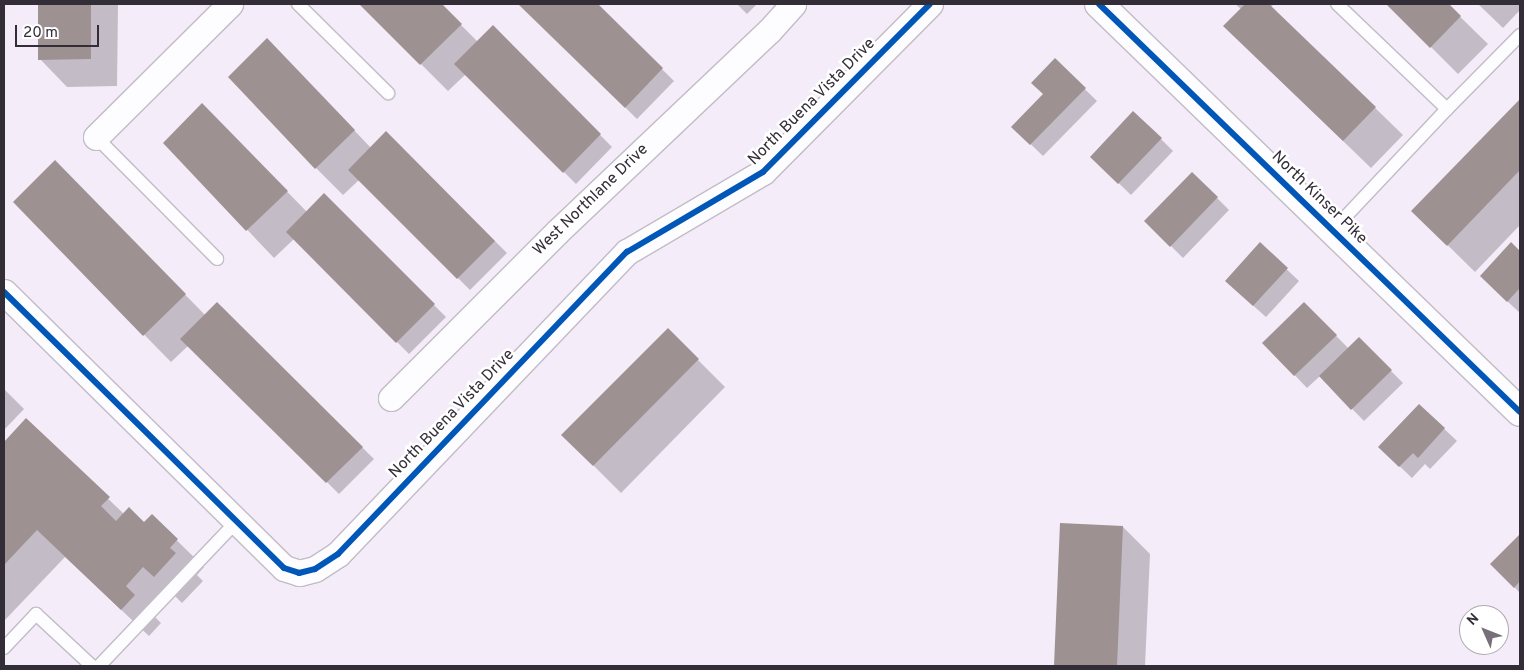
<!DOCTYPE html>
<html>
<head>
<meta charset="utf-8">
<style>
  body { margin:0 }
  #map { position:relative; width:1524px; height:670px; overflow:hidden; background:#f4ecf9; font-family:Overpass,sans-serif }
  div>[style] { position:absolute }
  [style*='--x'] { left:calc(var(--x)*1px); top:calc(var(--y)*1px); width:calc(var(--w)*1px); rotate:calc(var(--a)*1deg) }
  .shadow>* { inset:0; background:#0003 }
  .building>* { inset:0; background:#9e9191 }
  .roads { filter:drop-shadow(1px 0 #c2bcc7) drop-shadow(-1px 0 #c2bcc7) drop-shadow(0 1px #c2bcc7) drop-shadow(0 -1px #c2bcc7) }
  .service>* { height:12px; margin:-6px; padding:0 6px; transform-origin:6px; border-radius:6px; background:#fdfcfe }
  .minor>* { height:25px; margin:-12.5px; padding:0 12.5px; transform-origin:12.5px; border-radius:12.5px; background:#fdfcfe }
  .tertiary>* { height:28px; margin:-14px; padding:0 14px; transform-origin:14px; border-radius:14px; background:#fdfcfe }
  .cycleway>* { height:6px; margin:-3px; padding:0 3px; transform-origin:3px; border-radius:3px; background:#0057b8 }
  span { translate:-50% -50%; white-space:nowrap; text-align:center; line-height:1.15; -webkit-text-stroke:5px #fff; paint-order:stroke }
  .street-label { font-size:16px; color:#332d37 }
  .frame { position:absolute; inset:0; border:5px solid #332d37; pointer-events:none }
  .north { position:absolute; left:1459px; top:605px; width:50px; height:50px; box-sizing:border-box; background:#fff; border:1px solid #adabaf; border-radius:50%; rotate:314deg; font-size:14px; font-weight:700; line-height:20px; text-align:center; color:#332d37 }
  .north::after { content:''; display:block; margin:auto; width:18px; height:22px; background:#77707b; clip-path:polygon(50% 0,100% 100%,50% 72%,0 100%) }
  .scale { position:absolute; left:15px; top:25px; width:84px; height:22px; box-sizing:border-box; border:2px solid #332d37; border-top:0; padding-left:6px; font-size:15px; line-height:18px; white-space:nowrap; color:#332d37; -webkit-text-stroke:4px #fff; paint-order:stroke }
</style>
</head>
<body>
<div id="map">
  <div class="shadow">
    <div style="clip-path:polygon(40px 4px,118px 4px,117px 86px,67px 87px,40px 59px)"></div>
    <div style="clip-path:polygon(361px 4px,440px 4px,478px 42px,493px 27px,612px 147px,576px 184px,466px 74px,448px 91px)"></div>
    <div style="clip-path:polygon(520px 4px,596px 4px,674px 81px,637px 119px)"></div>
    <div style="clip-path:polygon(737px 4px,757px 4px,747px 14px)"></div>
    <div style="clip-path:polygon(1235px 4px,1274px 4px,1271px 7px,1403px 135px,1371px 168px,1252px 53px,1241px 9px)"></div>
    <div style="clip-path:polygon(1388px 4px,1447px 4px,1488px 44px,1458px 74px)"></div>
    <div style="clip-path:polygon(1478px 4px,1520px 4px,1520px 10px,1503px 28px)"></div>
    <div style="clip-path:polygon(1055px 60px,1097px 101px,1043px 156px,1013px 127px,1044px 95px)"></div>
    <div style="clip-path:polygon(294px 67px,371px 148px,386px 133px,507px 253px,470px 290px,359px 180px,343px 195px,316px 168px)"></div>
    <div style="clip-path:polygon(1520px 101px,1520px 225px,1475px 272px,1413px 211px)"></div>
    <div style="clip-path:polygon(229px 132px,307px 212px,324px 195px,446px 317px,409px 354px,294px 239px,274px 258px,165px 143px)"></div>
    <div style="clip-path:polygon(1161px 139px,1173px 151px,1131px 195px,1104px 169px)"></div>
    <div style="clip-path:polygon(1192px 173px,1229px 210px,1183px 258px,1146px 221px)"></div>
    <div style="clip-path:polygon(82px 189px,206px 316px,217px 304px,374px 459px,339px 494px,189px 345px,171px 362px,14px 202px)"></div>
    <div style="clip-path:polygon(1260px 244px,1299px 281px,1266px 317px,1239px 293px)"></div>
    <div style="clip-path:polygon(1511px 244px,1520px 252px,1520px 313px,1493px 288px)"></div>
    <div style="clip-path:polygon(1304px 303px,1349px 349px,1359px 339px,1403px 383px,1364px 421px,1320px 376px,1307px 388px,1264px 343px)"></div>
    <div style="clip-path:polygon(668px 330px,725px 387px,621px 493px,563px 435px)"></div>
    <div style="clip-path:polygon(4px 389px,24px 409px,4px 430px)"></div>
    <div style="clip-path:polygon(1419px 405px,1457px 441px,1430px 469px,1425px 464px,1412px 478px,1392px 459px)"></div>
    <div style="clip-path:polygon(26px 420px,124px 514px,144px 524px,152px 516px,204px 567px,197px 575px,203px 581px,182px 603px,172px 593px,152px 614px,161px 623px,149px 636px,65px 557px,4px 621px,4px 444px)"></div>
    <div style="clip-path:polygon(1061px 525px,1123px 527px,1150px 554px,1145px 666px,1055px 666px)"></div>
    <div style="clip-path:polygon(1520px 535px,1520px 593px,1492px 564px)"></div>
  </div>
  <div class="building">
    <div style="clip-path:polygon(38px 4px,91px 4px,91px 59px,38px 60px)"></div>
    <div style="clip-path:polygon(359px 4px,442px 4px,462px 24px,420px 65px)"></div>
    <div style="clip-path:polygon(518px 4px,598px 4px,663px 68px,625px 108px)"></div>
    <div style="clip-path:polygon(1245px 4px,1269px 4px,1376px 107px,1343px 141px,1223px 26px)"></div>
    <div style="clip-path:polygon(1386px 4px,1449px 4px,1461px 16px,1430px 48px)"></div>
    <div style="clip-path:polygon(493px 25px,601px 134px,563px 173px,454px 64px)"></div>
    <div style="clip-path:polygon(267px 38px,355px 130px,315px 169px,228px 77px)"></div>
    <div style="clip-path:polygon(1055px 58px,1086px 88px,1030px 145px,1011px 127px,1043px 94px,1031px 83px)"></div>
    <div style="clip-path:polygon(1520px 99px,1520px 170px,1447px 246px,1411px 211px)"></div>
    <div style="clip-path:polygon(202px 103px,288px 191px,246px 231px,163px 143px)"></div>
    <div style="clip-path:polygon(1133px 111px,1162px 138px,1118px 184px,1090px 157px)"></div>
    <div style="clip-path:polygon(386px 131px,495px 241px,457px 279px,348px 170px)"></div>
    <div style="clip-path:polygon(55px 160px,186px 294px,143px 336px,13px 202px)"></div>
    <div style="clip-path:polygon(1192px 172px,1218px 197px,1170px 247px,1144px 221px)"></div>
    <div style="clip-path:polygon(324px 193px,435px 304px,396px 343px,286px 232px)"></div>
    <div style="clip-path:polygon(1260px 242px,1288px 268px,1253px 306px,1225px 281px)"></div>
    <div style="clip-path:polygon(1511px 242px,1520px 251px,1520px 288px,1507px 302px,1480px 276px)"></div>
    <div style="clip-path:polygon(217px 302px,363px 447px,326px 483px,180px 339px)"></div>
    <div style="clip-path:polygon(1304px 302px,1337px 335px,1294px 376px,1262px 343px)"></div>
    <div style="clip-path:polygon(668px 328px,699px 359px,593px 466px,561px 435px)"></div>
    <div style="clip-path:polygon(1359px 337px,1392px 370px,1351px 410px,1319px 376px)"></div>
    <div style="clip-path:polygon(1419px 404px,1445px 428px,1418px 458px,1413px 453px,1399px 467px,1378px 447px)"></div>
    <div style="clip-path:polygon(26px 418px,110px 497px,101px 506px,116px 521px,129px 507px,144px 522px,152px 514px,178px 539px,170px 548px,176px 553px,154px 577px,143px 567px,126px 586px,135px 595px,121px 610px,37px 530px,4px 565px,4px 442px)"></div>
    <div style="clip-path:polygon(1060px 523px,1123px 526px,1117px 666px,1054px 666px)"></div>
    <div style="clip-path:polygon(1520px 534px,1520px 581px,1514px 588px,1490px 564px)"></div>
  </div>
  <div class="roads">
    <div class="service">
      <div style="--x:298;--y:4;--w:127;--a:44.7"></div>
      <div style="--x:1447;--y:109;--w:104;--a:-45.4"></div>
      <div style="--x:96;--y:137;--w:172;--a:45.2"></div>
      <div style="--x:1333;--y:230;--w:166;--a:-46.7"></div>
      <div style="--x:1447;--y:109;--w:152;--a:-136.3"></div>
      <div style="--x:4;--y:648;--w:47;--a:-46.7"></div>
      <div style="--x:36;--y:614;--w:76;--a:42.9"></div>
      <div style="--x:99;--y:666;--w:199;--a:-46.4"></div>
    </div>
    <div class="minor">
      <div style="--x:96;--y:137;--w:189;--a:-44.8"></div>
      <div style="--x:4;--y:292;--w:393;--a:44.6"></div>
      <div style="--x:284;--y:568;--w:16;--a:18"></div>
      <div style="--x:299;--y:573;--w:16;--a:-14"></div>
      <div style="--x:315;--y:569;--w:27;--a:-33"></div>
      <div style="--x:338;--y:554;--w:418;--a:-46.3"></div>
      <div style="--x:627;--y:252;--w:158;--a:-30.5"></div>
      <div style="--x:763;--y:172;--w:237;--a:-45.2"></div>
      <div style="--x:391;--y:398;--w:235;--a:-45"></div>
      <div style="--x:557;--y:232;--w:292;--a:-43.5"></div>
      <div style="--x:769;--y:31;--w:36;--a:-48"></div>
    </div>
    <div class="tertiary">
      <div style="--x:1099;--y:4;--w:586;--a:44.1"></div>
    </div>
  </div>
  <div class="cycleway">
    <div style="--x:1099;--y:4;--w:586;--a:44.1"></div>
    <div style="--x:4;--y:292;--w:393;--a:44.6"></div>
    <div style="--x:284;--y:568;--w:16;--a:18"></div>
    <div style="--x:299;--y:573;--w:16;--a:-14"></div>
    <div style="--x:315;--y:569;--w:27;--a:-33"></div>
    <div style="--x:338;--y:554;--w:418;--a:-46.3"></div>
    <div style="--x:627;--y:252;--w:158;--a:-30.5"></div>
    <div style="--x:763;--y:172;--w:237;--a:-45.2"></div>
  </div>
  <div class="street-label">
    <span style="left:812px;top:102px;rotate:-45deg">North Buena Vista Drive</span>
    <span style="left:1319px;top:198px;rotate:44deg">North Kinser Pike</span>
    <span style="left:591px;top:200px;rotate:-44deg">West Northlane Drive</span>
    <span style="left:452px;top:414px;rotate:-46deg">North Buena Vista Drive</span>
  </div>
  <div class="frame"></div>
  <div class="north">N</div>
  <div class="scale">20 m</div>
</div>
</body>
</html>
